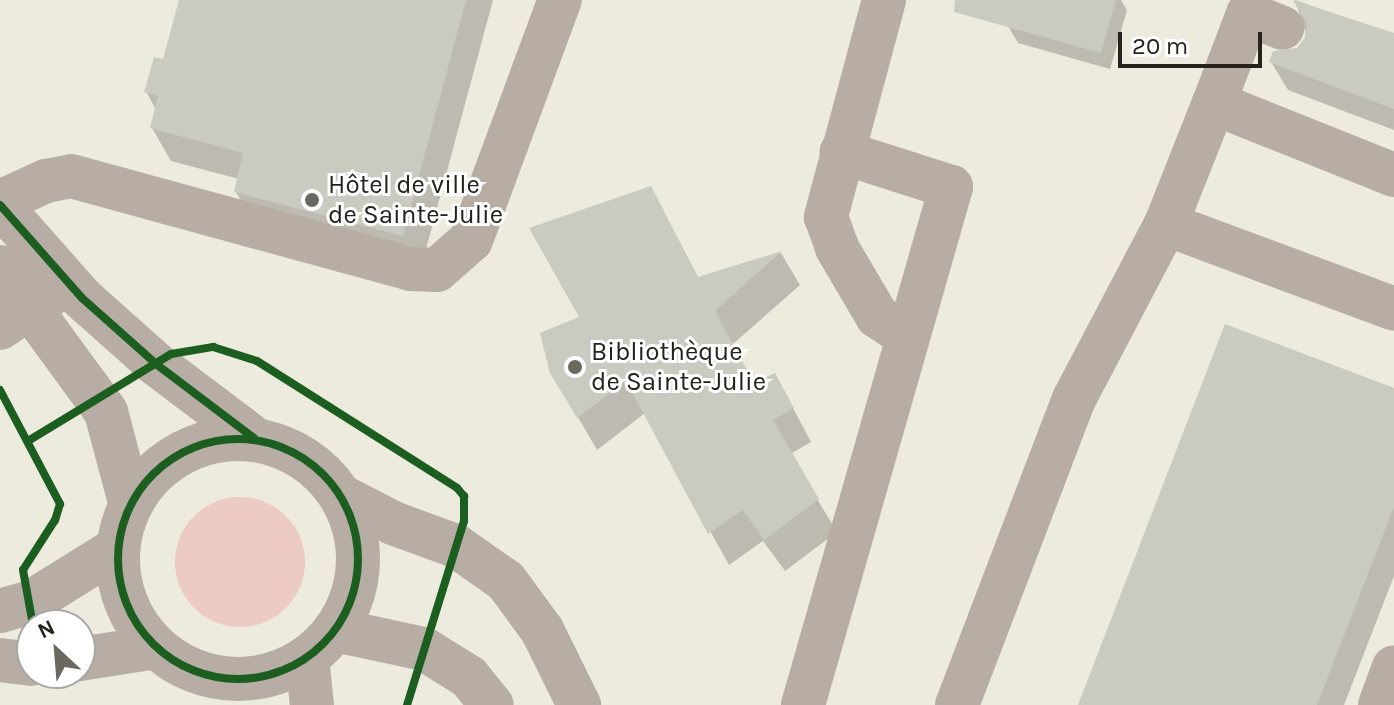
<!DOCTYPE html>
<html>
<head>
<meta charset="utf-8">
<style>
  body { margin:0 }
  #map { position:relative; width:1394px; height:705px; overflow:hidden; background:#edeade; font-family:Karla,sans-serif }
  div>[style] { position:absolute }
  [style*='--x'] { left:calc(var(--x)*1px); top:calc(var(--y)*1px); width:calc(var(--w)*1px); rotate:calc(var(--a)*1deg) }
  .green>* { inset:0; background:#ebcbc2 }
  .round { border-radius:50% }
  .shadow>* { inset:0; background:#0003 }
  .building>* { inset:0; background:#c9cac0 }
  .minor>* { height:44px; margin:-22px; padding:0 22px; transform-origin:22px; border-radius:22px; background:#b7ada4 }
  .minor>.ring { margin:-22px; padding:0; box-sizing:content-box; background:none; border:44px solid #b7ada4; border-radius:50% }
  .cycleway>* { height:8px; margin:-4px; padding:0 4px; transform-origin:4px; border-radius:4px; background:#1b5e20 }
  .cycleway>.ring { margin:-4px; padding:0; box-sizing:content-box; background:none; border:8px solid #1b5e20; border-radius:50% }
  .dots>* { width:22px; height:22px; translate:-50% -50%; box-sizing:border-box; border:4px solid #fff; border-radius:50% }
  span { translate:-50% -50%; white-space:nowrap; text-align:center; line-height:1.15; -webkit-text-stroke:6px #fff; paint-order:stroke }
  .poi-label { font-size:26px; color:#24221a }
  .left { translate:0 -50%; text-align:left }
  .north { position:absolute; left:16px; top:609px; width:80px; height:80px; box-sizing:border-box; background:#fff; border:2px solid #a7a7a3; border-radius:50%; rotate:334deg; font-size:22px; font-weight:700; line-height:32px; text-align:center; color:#24221a }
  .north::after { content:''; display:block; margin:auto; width:28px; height:36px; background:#6a685f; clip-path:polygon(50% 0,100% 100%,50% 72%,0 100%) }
  .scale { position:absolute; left:1118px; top:32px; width:144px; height:36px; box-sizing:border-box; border:4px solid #24221a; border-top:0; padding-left:10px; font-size:24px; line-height:28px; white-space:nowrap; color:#24221a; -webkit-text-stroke:6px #fff; paint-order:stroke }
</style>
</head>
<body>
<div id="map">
  <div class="green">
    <div class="round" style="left:175px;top:497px;width:130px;height:130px"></div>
  </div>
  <div class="shadow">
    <div style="clip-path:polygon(181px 0,493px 0,421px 268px,255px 225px,236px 192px,239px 179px,171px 161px,152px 128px,156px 110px,146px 91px,165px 61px)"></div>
    <div style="clip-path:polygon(1015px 0,1121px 0,1127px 10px,1110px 69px,1018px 43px,1008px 26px)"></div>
    <div style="clip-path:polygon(1295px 0,1394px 35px,1394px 130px,1288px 90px,1271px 62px,1298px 50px,1307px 37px)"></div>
    <div style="clip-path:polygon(650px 188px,699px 279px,781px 253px,800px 285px,733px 344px,754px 385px,793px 408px,811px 442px,790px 454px,837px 532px,785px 571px,763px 541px,729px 565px,645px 413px,597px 450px,572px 407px,582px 318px)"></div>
    <div style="clip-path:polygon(1394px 390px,1394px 576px,1344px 705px,1080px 705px)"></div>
  </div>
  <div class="building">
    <div style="clip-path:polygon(179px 0,466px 0,403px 236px,234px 192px,243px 153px,150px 128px,158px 96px,144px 92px,154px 57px,163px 59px)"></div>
    <div style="clip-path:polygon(955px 0,1116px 0,1101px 53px,954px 12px)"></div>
    <div style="clip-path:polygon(1293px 0,1394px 33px,1394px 109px,1269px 62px,1273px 51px,1297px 48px,1305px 37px,1307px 24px)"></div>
    <div style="clip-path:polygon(651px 186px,698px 277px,782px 251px,715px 311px,754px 383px,775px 373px,794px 408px,773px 420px,819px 499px,764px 540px,743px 510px,708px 534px,626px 381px,577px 418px,550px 373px,540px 333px,579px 317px,529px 228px)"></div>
    <div style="clip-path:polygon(1225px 324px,1394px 388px,1394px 507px,1317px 705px,1078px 705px)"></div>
  </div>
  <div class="minor">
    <div style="--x:884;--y:0;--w:225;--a:105"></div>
    <div style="--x:826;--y:217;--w:33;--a:70"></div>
    <div style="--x:837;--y:248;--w:79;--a:59.5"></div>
    <div style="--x:877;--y:316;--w:37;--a:34"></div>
    <div style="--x:1214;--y:103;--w:95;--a:-69.1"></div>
    <div style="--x:1248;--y:14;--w:37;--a:22"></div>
    <div style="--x:0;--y:202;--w:51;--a:-24.5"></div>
    <div style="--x:46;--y:181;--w:25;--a:-11"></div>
    <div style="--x:71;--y:176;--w:352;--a:15.3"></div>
    <div style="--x:410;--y:269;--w:27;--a:2"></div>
    <div style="--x:437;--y:270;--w:45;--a:-41.4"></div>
    <div style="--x:471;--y:240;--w:256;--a:-69.7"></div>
    <div style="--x:0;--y:205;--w:124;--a:48.6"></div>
    <div style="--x:82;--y:298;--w:99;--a:41.7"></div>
    <div style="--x:156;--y:364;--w:123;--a:37.1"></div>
    <div style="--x:1166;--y:224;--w:243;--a:20.4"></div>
    <div style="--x:0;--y:267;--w:180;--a:53.8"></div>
    <div style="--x:106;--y:412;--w:93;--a:75.1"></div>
    <div style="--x:0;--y:328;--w:67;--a:-33.5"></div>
    <div class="ring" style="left:118px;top:439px;width:196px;height:196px"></div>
    <div style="--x:341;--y:496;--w:59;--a:27.4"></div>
    <div style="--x:393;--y:523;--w:67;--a:20.1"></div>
    <div style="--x:456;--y:546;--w:61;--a:35"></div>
    <div style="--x:506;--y:581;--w:61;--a:53.7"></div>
    <div style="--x:542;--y:630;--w:84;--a:63.7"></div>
    <div style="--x:0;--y:611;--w:32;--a:-16"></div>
    <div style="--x:31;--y:602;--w:100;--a:-31.9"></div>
    <div style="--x:335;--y:630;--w:91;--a:12.1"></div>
    <div style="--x:424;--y:649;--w:53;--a:31.9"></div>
    <div style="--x:469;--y:677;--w:36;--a:51"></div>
    <div style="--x:307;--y:657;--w:48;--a:84.1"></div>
    <div style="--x:80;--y:659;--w:77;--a:-9"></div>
    <div style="--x:0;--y:660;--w:32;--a:7"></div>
    <div style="--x:803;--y:705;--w:539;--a:-74.05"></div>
    <div style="--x:951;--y:187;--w:115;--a:-162.3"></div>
    <div style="--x:957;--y:705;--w:328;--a:-69.1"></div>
    <div style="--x:1074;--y:399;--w:198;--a:-62.3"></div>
    <div style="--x:1166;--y:224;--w:130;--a:-68.4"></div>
    <div style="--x:1214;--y:103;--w:194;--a:21.8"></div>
    <div style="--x:1380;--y:705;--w:40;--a:-69.8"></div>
  </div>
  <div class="cycleway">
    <div style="--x:0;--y:205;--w:124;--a:48.6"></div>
    <div style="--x:82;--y:298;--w:99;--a:41.7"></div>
    <div style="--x:156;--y:364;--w:123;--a:37.1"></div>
    <div style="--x:0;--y:390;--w:129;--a:62.2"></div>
    <div style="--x:60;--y:504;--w:17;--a:107"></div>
    <div style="--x:55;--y:520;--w:59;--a:122.6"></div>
    <div style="--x:23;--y:570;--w:56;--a:79.7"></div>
    <div class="ring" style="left:118px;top:439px;width:232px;height:232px"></div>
    <div style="--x:28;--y:441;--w:167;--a:-31.3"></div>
    <div style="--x:171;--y:354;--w:43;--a:-9.5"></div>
    <div style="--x:213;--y:347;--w:46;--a:17.7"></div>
    <div style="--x:257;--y:361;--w:237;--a:32.4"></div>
    <div style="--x:457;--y:488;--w:11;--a:49"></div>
    <div style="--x:464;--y:496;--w:25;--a:90"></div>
    <div style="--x:464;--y:521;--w:193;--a:107.2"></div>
  </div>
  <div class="dots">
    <div style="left:312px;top:200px;background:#6a685f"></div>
    <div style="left:575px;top:367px;background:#6a685f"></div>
  </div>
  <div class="poi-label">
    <span class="left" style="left:328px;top:200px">Hôtel de ville<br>de Sainte-Julie</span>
    <span class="left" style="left:591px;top:367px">Bibliothèque<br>de Sainte-Julie</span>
  </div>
  <div class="north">N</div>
  <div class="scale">20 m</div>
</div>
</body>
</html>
